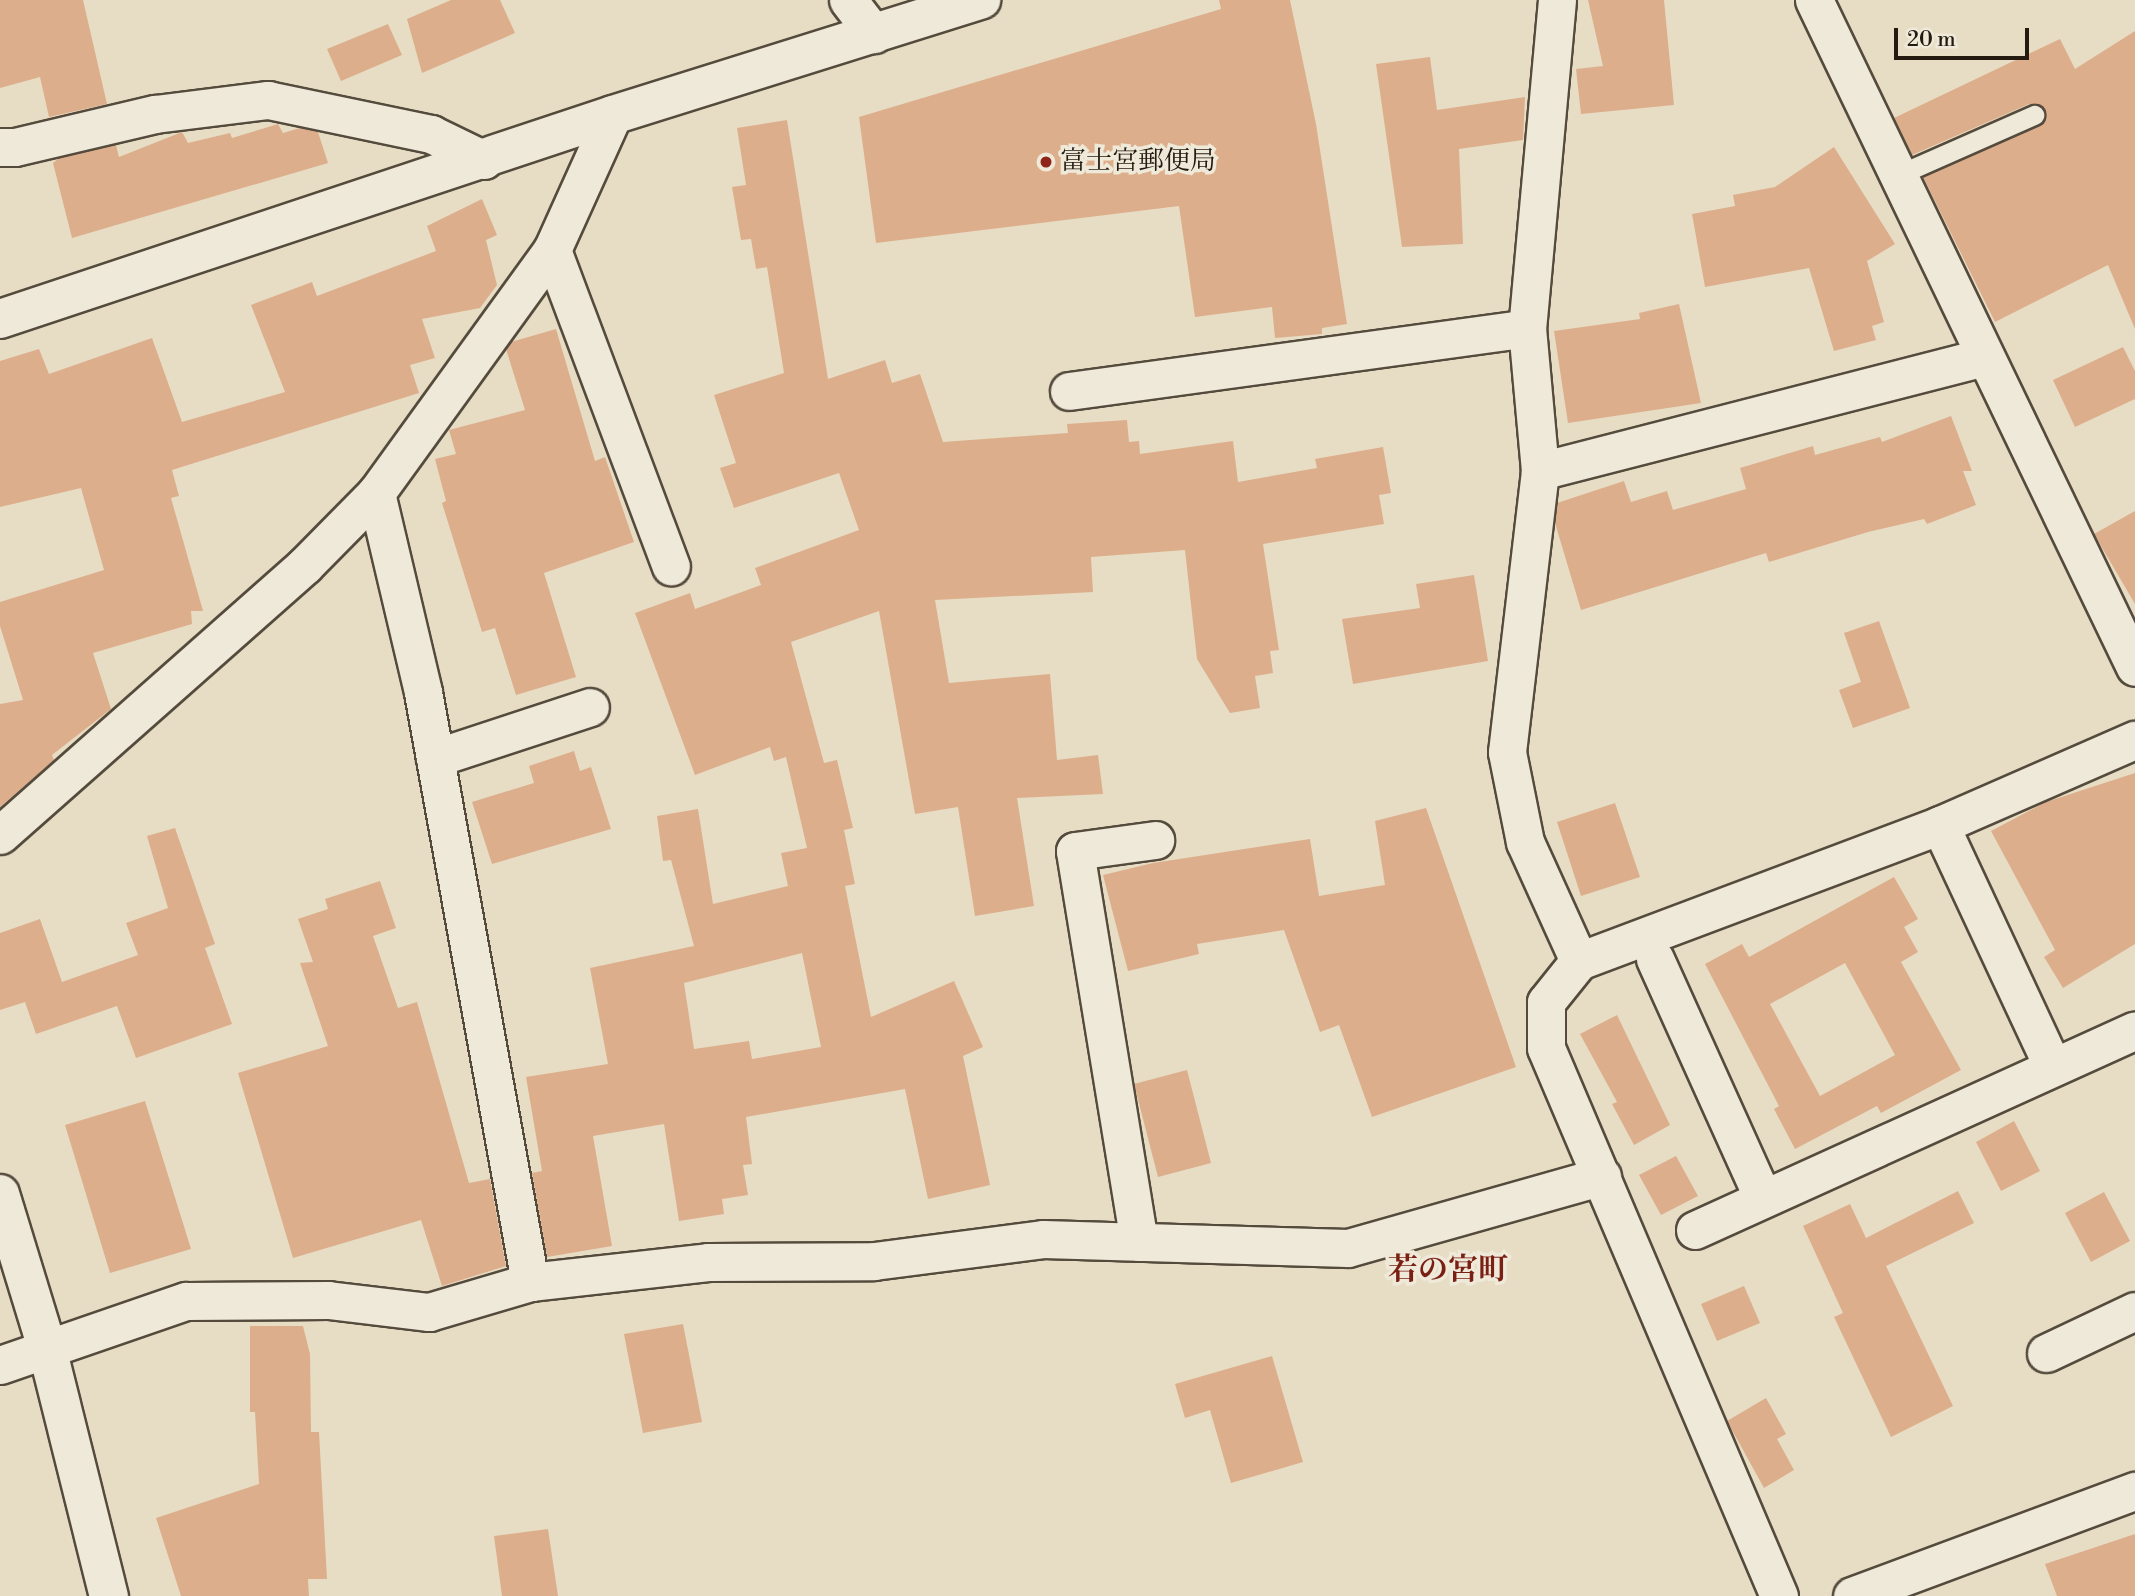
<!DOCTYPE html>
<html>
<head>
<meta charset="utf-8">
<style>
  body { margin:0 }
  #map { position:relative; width:2135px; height:1596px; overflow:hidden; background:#e7ddc4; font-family:"Libre Bodoni","Noto Serif JP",serif }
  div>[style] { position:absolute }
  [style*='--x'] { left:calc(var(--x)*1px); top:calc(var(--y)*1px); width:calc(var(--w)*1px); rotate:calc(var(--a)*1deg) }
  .building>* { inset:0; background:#ddae8c }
  .roads { filter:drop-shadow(2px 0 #554b3d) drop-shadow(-2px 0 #554b3d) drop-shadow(0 2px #554b3d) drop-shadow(0 -2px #554b3d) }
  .service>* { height:19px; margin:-9.5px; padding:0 9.5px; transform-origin:9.5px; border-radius:9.5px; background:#efe9d9 }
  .minor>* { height:37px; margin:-18.5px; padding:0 18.5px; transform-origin:18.5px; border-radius:18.5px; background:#efe9d9 }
  .tertiary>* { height:38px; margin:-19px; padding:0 19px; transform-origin:19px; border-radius:19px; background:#efe9d9 }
  .dots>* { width:19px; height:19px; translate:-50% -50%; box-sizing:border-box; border:4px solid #efe9d9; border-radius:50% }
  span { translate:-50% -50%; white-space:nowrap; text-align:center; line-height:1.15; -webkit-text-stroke:7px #efe9d9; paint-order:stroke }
  .poi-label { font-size:26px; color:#241a10 }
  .left { translate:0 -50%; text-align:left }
  .quarter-label { font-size:30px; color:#7a1f14; font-weight:700 }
  .scale { position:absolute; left:1894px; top:28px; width:135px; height:32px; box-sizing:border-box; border:4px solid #241a10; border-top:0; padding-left:9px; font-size:21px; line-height:24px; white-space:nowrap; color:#241a10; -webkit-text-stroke:5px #efe9d9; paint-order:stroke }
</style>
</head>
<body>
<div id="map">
  <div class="building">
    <div style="clip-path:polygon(0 0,83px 0,107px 104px,49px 117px,40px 77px,0 88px)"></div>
    <div style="clip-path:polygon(451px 0,500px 0,515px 33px,422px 73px,407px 19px)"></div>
    <div style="clip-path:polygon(1219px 0,1290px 0,1316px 124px,1347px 324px,1322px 328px,1322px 334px,1275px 338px,1272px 307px,1195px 317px,1179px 206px,876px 243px,859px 117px,1221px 9px)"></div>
    <div style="clip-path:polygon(1588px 0,1664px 0,1674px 105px,1581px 114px,1576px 69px,1603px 66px)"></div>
    <div style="clip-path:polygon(388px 24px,402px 55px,341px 81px,327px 49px)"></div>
    <div style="clip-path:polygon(2135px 31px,2135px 329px,2108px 265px,1995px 322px,1923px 177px,2039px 126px,2046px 117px,2045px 109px,2029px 104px,1912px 155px,1894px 118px,2060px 39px,2075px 69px)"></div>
    <div style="clip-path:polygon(1430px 57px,1437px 110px,1525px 97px,1523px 140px,1459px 149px,1463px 244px,1402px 247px,1376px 64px)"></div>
    <div style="clip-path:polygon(evenodd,787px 120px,828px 379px,885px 360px,892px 383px,920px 374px,943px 442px,1068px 433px,1067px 424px,1127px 420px,1129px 442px,1139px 441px,1140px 454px,1233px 441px,1238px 482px,1317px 468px,1315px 459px,1383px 447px,1391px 493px,1379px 495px,1384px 524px,1263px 544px,1279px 650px,1270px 651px,1273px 673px,1255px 676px,1260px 708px,1230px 713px,1197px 659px,1185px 550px,1091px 557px,1093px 592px,935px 600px,949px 683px,1050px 674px,1057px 760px,1098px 755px,1103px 794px,1017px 798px,1034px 906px,975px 916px,958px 807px,915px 814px,879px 611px,791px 642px,824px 763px,837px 760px,853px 828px,844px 830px,855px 884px,845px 886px,871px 1017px,954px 981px,983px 1047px,963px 1056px,990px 1185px,928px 1199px,905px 1089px,746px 1117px,752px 1164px,743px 1165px,748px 1195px,722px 1199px,724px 1214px,679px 1221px,664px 1124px,593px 1136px,612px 1246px,547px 1257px,532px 1173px,542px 1171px,526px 1077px,608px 1064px,590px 968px,694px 946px,671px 860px,663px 861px,657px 816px,698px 809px,713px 904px,788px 886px,781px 853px,807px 848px,786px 757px,774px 761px,770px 747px,695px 775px,635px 613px,690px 593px,695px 609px,761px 585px,755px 568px,859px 530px,839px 473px,734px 508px,720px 468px,736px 463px,714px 395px,784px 373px,767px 267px,756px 269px,751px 239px,741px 240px,732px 187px,746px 185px,737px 128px,787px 120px,802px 953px,821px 1047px,752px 1059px,749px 1041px,694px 1049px,684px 983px,802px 953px)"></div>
    <div style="clip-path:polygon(278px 124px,283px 133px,300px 128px,318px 132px,328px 163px,72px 238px,53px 163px,59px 158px,116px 145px,119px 157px,182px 132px,188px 143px,230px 133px,232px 138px)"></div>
    <div style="clip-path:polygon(1834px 147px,1895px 244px,1867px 261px,1884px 322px,1872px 326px,1876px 340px,1834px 351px,1809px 268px,1705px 287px,1692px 214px,1735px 206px,1733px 195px,1775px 187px)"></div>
    <div style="clip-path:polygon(482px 199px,497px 235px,486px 240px,497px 285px,480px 308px,422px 319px,435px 358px,410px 365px,419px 393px,172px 470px,179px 496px,171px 498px,203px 611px,191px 611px,192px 624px,93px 653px,111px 709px,52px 755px,54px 760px,0 807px,0 704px,23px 700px,0 626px,0 602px,104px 570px,81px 488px,0 507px,0 361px,39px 349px,49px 374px,152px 338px,182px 422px,285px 392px,251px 305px,312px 282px,317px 296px,436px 251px,427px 226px)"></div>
    <div style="clip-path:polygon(1679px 304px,1701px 403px,1568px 423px,1554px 331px,1640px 319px,1639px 313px)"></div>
    <div style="clip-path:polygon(556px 329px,595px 461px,605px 457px,634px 542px,544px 573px,576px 677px,516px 695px,495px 628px,482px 632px,442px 503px,446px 501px,435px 459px,456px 454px,449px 430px,525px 410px,506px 349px,511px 342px)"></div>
    <div style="clip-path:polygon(2123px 347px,2135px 371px,2135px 399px,2075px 427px,2053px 380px)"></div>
    <div style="clip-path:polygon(1951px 416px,1972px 471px,1963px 471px,1976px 505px,1927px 524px,1924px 519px,1868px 532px,1769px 562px,1766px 553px,1581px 610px,1555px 523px,1557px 503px,1624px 481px,1631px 502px,1667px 491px,1673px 510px,1746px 489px,1740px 468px,1813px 446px,1815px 455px,1880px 437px,1882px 442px)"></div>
    <div style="clip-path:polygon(2135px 511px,2135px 604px,2094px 534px)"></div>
    <div style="clip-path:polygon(1474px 575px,1488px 661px,1353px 684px,1342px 619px,1420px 608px,1416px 584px)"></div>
    <div style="clip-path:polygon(1879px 621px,1910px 708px,1853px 728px,1839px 690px,1861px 682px,1844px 633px)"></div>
    <div style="clip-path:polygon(574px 751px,580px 771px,591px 767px,611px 829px,492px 864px,472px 802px,534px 783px,529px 766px)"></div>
    <div style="clip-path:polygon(2135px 773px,2135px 944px,2063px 988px,2044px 957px,2055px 950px,1991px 831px,2046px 802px)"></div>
    <div style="clip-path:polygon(1615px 803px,1640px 877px,1581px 896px,1557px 822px)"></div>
    <div style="clip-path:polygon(1426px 808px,1516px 1067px,1372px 1117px,1339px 1025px,1320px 1032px,1284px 930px,1197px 944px,1199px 954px,1128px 971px,1103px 875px,1153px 863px,1310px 839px,1319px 896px,1385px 885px,1375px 821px)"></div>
    <div style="clip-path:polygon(175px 828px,215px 944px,205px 948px,232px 1024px,136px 1058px,117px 1006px,36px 1034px,25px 1002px,0 1010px,0 933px,40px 919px,62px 982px,138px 955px,126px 923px,168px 908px,147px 836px)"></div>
    <div style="clip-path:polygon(evenodd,1894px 877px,1918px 919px,1904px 927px,1918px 952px,1901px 962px,1961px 1070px,1881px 1113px,1877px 1106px,1795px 1149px,1774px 1109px,1779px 1106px,1705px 964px,1742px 944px,1749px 957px,1894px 877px,1845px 963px,1895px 1055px,1820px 1096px,1770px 1004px,1845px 963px)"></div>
    <div style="clip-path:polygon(380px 881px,396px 928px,373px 936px,398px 1008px,417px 1002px,469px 1183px,490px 1179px,506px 1266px,442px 1286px,421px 1220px,293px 1258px,238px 1073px,328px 1046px,300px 963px,313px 962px,298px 919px,328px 909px,325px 899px)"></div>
    <div style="clip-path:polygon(1617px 1015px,1670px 1125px,1634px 1145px,1612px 1104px,1617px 1102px,1580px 1034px)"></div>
    <div style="clip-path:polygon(1187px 1070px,1211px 1163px,1158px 1177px,1134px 1084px)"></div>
    <div style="clip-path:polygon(145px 1101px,191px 1249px,110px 1273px,65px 1125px)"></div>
    <div style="clip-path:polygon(2014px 1121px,2040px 1171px,2001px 1191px,1976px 1142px)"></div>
    <div style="clip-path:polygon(1676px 1156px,1698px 1196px,1661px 1215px,1639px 1175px)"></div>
    <div style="clip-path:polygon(1958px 1191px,1974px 1223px,1886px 1266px,1953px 1406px,1891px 1437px,1834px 1317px,1843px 1313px,1803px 1226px,1850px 1204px,1866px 1238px)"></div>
    <div style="clip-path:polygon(2104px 1192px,2130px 1241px,2091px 1262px,2065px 1213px)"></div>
    <div style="clip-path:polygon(1744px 1286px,1760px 1323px,1717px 1341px,1701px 1304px)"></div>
    <div style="clip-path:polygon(683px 1324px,702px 1422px,643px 1433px,624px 1334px)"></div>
    <div style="clip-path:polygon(250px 1326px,303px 1326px,310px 1354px,311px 1432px,319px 1432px,327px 1579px,308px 1579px,309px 1596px,181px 1596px,156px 1518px,259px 1484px,255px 1412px,250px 1412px)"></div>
    <div style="clip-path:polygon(1272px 1356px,1303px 1462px,1231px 1483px,1210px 1410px,1185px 1418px,1175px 1384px)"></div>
    <div style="clip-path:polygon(1766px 1398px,1786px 1434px,1777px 1439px,1794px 1470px,1764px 1488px,1727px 1421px)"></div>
    <div style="clip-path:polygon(548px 1529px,558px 1596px,502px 1596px,494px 1536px)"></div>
    <div style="clip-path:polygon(2135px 1534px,2135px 1596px,2057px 1596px,2045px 1564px)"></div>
  </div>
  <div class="roads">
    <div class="service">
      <div style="--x:1898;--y:175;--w:149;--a:-23.8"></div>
    </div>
    <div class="minor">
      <div style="--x:848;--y:0;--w:43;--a:52.6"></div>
      <div style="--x:1557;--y:0;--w:329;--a:95.2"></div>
      <div style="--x:1527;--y:328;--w:144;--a:84.8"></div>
      <div style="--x:1540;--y:471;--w:283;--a:96.7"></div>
      <div style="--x:1507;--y:752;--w:92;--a:78.7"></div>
      <div style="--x:1525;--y:842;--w:131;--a:65.6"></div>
      <div style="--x:1814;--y:0;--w:740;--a:64.3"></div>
      <div style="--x:0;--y:147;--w:15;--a:0"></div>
      <div style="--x:15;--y:147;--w:144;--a:-13.3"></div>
      <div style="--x:155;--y:114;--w:114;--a:-7.1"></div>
      <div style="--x:268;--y:100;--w:167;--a:11.8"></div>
      <div style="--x:431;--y:134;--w:59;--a:26.1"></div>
      <div style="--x:552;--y:250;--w:338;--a:69.4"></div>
      <div style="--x:1069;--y:391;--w:462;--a:-7.8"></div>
      <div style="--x:1540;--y:471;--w:459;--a:-14.4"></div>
      <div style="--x:376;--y:493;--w:204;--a:76.7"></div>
      <div style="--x:423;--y:692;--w:600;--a:79.72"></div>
      <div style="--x:435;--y:758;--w:163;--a:-18.2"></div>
      <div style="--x:1940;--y:825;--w:267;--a:65"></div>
      <div style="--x:0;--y:835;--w:407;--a:-41.5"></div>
      <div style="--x:305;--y:565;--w:101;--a:-45.4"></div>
      <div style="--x:376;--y:493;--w:300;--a:-54.1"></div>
      <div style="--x:552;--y:250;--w:148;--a:-65.7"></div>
      <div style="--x:1655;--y:959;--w:262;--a:65.7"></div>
      <div style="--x:1695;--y:1230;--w:483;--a:-24.4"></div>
      <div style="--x:1139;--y:1242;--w:396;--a:-99.3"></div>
      <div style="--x:1075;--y:851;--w:81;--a:-7.8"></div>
      <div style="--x:2046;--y:1353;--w:98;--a:-25.3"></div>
      <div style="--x:0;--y:1365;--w:197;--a:-19"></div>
      <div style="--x:186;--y:1301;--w:142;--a:-0.4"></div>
      <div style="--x:328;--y:1300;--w:102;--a:6.8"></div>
      <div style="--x:429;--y:1312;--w:105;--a:-16.5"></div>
      <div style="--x:530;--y:1282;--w:179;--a:-6.4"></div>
      <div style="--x:708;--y:1262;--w:166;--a:-0.3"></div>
      <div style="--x:874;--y:1261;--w:170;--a:-7.4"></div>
      <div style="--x:1043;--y:1239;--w:305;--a:1.7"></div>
      <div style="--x:1348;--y:1248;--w:264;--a:-15.8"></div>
      <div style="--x:1779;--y:1596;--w:595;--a:-113.03"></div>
      <div style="--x:1546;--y:1048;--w:46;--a:-90"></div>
      <div style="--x:1546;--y:1002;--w:53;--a:-51.2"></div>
      <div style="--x:1579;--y:961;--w:386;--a:-20.6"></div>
      <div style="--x:1940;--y:825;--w:213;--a:-23.6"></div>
      <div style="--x:1852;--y:1596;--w:302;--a:-20.4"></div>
    </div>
    <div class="tertiary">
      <div style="--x:0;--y:319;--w:646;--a:-18.41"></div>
      <div style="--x:613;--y:115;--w:386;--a:-17.4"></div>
      <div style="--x:0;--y:1194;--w:161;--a:73"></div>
      <div style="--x:47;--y:1348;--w:256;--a:76"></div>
    </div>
  </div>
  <div class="dots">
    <div style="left:1046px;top:162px;background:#8f2418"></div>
  </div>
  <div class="poi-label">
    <span class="left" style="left:1060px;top:162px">富士宮郵便局</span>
  </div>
  <div class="quarter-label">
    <span style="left:1448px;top:1270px">若の宮町</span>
  </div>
  <div class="scale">20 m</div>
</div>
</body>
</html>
